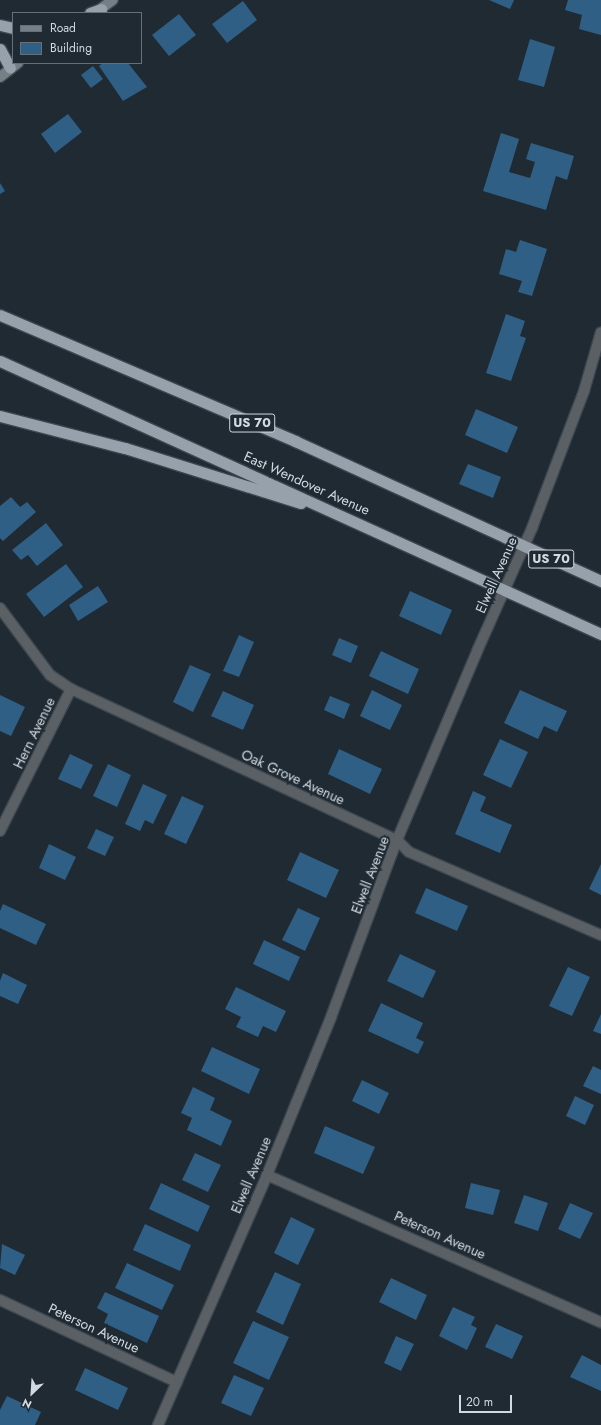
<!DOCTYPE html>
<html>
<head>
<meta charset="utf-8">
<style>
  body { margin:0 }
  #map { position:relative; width:601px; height:1425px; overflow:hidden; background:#1f2a33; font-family:Jost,sans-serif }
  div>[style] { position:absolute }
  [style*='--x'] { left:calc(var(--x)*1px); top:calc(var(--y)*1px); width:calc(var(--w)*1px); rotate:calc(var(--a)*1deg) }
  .building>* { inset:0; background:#305f86 }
  .roads { filter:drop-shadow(1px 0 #3c464f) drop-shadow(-1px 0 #3c464f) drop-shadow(0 1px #3c464f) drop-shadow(0 -1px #3c464f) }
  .minor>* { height:10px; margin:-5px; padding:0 5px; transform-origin:5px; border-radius:5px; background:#5b6065 }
  .secondary>* { height:10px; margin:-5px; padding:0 5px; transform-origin:5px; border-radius:5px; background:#767f86 }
  .trunk>* { height:11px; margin:-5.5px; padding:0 5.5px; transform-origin:5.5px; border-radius:5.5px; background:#96a1ac }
  span { translate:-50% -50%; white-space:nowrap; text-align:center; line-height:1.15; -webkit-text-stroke:4px #1f2a33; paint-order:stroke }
  .shield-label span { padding:1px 3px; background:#1f2a33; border:1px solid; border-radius:3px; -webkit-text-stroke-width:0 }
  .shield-label { font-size:13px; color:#d2d9e0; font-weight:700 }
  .street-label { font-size:14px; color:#d2d9e0 }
  .legend { position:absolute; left:12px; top:12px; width:130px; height:52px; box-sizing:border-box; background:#1f2a33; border:1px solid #677078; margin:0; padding:5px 7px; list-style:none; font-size:12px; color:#d2d9e0 }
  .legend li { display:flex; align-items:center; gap:8px; height:20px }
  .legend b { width:20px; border:1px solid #677078 }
  .north { position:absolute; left:12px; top:1373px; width:40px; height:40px; -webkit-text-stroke:3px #1f2a33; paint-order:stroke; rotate:205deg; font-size:11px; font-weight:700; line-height:16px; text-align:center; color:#d2d9e0 }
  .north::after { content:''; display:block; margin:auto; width:14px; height:18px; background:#d2d9e0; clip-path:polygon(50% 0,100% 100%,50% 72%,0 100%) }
  .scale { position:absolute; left:459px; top:1395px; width:53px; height:18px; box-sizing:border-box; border:2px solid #d2d9e0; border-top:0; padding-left:5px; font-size:12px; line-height:14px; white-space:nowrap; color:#d2d9e0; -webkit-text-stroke:3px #1f2a33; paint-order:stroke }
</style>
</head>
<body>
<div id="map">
  <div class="building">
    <div style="clip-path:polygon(489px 0,514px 0,510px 9px)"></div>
    <div style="clip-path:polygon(568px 0,601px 0,601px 35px,579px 29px,582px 15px,565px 10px)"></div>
    <div style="clip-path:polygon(243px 1px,257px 20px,227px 43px,212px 24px)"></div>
    <div style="clip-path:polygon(179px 14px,196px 35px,169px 56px,152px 35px)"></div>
    <div style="clip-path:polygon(530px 39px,555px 47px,544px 87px,518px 80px)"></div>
    <div style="clip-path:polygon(103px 63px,128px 63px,147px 87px,123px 101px,99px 66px)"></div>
    <div style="clip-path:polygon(93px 66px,103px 79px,91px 88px,81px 75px)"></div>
    <div style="clip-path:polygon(68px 114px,82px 132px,55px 153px,41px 134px)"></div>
    <div style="clip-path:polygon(501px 133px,519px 139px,509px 172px,530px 178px,535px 162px,526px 159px,531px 143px,574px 156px,567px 180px,556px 176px,546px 210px,483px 191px)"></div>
    <div style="clip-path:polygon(0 183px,5px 191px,0 194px)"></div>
    <div style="clip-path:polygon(520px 240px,547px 249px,532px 296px,518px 292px,522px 281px,499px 274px,506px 249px,516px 252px)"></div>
    <div style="clip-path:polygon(506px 314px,525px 321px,520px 336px,526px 338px,511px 381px,486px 373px)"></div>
    <div style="clip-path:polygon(476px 409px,518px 427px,507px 453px,465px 435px)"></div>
    <div style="clip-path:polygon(468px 464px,501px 477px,493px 498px,459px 484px)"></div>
    <div style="clip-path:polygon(11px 497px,20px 507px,27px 502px,36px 512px,3px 541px,0 538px,0 506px)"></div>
    <div style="clip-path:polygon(46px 523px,63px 545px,37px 566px,28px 555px,21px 560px,12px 550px)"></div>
    <div style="clip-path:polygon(66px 564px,83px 587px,44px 617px,26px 594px)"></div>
    <div style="clip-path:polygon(98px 586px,108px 602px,78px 621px,69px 605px)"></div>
    <div style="clip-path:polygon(410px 591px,452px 610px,441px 635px,399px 616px)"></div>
    <div style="clip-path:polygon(239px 635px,254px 642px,239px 677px,223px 671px)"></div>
    <div style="clip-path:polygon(339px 638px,358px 646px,351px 663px,332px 655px)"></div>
    <div style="clip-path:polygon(381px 651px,419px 669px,408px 694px,369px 676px)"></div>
    <div style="clip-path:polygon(190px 665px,211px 674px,193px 712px,173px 702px)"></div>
    <div style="clip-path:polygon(372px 690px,402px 705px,390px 730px,360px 716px)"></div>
    <div style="clip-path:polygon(520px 690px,567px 711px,557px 732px,544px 726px,538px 739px,504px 723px)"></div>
    <div style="clip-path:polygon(223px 691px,254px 705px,243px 730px,211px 716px)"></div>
    <div style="clip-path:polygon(0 695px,25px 707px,11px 736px,0 731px)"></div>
    <div style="clip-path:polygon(330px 696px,350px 704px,344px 719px,324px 710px)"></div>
    <div style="clip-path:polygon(500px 739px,528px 752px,511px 788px,483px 775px)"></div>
    <div style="clip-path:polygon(339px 749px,382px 769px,370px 794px,328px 774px)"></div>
    <div style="clip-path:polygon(70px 754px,93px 765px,81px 789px,58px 779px)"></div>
    <div style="clip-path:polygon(108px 764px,131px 775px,117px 807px,93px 796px)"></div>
    <div style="clip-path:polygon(143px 784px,167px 795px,153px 824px,145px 820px,140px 831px,125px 824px)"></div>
    <div style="clip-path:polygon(473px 791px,486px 797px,480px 811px,512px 825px,500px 853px,455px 834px)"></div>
    <div style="clip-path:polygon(182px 796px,204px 806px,186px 844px,164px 834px)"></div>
    <div style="clip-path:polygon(96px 829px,114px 837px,105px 856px,87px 848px)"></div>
    <div style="clip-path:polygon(49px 844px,76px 857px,65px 880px,39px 868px)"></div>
    <div style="clip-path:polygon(300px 852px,339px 870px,326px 898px,287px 880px)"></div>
    <div style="clip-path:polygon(601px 864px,601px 895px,589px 889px)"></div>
    <div style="clip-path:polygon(426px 888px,468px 906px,457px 931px,415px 913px)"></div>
    <div style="clip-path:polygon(3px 904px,46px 924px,36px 945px,0 928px,0 911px)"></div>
    <div style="clip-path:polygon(298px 908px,320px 918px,305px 951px,282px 940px)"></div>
    <div style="clip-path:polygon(264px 940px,300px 957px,289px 981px,253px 964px)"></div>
    <div style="clip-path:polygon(400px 954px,436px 971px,423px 998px,387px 981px)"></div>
    <div style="clip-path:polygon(568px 967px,590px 977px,572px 1016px,549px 1006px)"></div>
    <div style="clip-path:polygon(3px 973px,27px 985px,18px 1004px,0 996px,0 981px)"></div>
    <div style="clip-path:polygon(236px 987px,286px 1011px,276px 1032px,263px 1026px,258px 1037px,236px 1027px,241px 1017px,225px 1009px)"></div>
    <div style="clip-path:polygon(381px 1003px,423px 1023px,416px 1038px,424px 1042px,418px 1054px,368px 1031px)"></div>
    <div style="clip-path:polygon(601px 1014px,601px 1034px,593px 1031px)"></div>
    <div style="clip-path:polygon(212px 1047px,260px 1069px,249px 1094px,201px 1071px)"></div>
    <div style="clip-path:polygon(593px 1066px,601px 1070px,601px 1094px,583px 1086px)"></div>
    <div style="clip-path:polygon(362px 1080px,389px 1093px,379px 1114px,352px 1101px)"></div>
    <div style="clip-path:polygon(193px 1087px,215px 1098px,210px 1110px,232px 1121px,221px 1146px,187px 1130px,192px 1118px,181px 1113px)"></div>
    <div style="clip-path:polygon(575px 1096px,594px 1105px,585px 1125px,566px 1116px)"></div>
    <div style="clip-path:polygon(325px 1126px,375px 1147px,363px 1174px,314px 1153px)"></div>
    <div style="clip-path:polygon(195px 1153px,221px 1165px,208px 1192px,182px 1180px)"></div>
    <div style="clip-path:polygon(161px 1183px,210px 1206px,198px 1232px,149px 1209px)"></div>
    <div style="clip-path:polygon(471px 1183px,500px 1190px,493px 1215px,465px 1208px)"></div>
    <div style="clip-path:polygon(524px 1195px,548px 1203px,538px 1231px,514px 1223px)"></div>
    <div style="clip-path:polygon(570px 1203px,593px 1213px,580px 1239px,558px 1229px)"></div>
    <div style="clip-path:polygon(291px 1217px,315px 1229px,298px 1265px,274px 1253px)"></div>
    <div style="clip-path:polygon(145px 1224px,191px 1245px,180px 1271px,133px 1250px)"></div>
    <div style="clip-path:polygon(2px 1244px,25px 1255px,15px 1275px,0 1268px)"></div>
    <div style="clip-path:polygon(127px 1263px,174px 1285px,162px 1310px,115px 1288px)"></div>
    <div style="clip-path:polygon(275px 1272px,301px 1284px,283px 1325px,256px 1312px)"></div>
    <div style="clip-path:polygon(391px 1278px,427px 1295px,416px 1320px,379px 1302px)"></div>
    <div style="clip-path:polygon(105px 1292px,159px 1316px,147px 1343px,104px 1323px,108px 1314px,97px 1308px)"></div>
    <div style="clip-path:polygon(453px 1307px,475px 1317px,471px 1325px,477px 1328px,467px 1350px,439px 1336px)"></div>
    <div style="clip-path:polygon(253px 1321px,289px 1337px,269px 1380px,233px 1363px)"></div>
    <div style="clip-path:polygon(496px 1324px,523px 1336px,512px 1359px,485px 1347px)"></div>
    <div style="clip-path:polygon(396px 1336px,414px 1344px,401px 1371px,384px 1363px)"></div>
    <div style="clip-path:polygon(582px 1355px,601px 1365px,601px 1391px,570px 1377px)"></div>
    <div style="clip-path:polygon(85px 1368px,128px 1388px,118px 1410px,75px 1390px)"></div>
    <div style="clip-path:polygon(234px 1375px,264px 1388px,251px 1416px,221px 1403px)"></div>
    <div style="clip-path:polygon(7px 1396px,41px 1412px,35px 1425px,0 1425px,0 1410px)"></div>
  </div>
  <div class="roads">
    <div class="minor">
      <div style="--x:0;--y:608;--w:84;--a:53.3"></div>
      <div style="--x:50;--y:675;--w:25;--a:34"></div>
      <div style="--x:71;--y:689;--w:359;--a:24.9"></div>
      <div style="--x:397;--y:840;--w:17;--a:45"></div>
      <div style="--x:409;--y:852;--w:209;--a:23.4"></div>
      <div style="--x:0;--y:831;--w:159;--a:-63.4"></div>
      <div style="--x:267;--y:1175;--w:365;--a:23.8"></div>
      <div style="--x:0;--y:1300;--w:195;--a:24.9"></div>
      <div style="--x:158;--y:1425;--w:273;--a:-66.4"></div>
      <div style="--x:267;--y:1175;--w:170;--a:-67.9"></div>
      <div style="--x:331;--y:1017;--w:189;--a:-69.6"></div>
      <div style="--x:397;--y:840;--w:207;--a:-67"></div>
      <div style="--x:478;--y:649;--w:133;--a:-65.9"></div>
      <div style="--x:532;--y:528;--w:147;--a:-69.2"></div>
      <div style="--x:584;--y:391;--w:61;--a:-73.9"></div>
    </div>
    <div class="secondary">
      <div style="--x:95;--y:13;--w:22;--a:-36"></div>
      <div style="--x:0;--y:77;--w:23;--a:-38"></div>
    </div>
    <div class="trunk">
      <div style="--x:90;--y:13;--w:12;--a:-20"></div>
      <div style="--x:0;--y:25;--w:13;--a:13"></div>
      <div style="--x:0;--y:49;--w:21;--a:62"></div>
      <div style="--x:0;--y:315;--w:321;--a:23.1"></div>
      <div style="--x:295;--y:441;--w:337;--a:24.6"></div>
      <div style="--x:0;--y:361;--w:660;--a:24.43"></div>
      <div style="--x:0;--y:416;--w:129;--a:14.4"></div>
      <div style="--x:125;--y:448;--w:184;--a:17.4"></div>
    </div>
  </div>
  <div class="shield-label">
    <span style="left:252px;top:423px">US 70</span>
    <span style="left:551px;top:559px">US 70</span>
  </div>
  <div class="street-label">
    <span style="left:307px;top:483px;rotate:24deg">East Wendover Avenue</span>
    <span style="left:496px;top:575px;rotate:-66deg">Elwell Avenue</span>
    <span style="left:34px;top:733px;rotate:-64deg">Hern Avenue</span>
    <span style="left:293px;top:777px;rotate:25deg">Oak Grove Avenue</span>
    <span style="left:370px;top:875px;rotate:-69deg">Elwell Avenue</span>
    <span style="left:251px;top:1175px;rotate:-67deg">Elwell Avenue</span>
    <span style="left:440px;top:1235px;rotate:24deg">Peterson Avenue</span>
    <span style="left:94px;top:1328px;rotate:25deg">Peterson Avenue</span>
  </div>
  <ul class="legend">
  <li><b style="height:5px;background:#767f86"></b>Road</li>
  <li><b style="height:11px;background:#305f86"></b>Building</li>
  </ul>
  <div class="north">N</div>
  <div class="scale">20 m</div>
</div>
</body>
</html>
